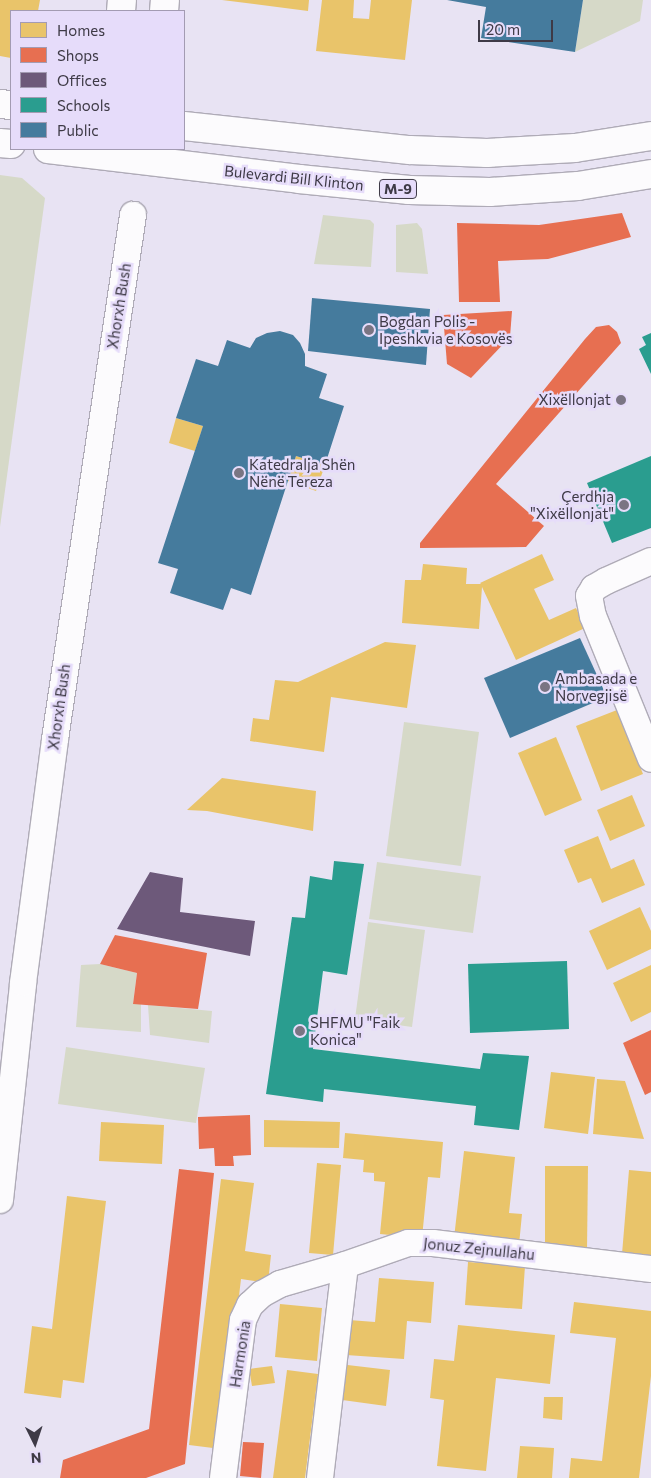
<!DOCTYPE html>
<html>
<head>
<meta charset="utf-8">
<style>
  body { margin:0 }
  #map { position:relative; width:651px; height:1478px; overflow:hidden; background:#e8e3f3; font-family:Commissioner,sans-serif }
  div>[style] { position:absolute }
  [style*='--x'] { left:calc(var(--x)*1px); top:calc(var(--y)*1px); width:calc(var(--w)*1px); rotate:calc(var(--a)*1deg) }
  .green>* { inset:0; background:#d6d9c8 }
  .homes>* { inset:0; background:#e9c46a }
  .shops>* { inset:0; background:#e76f51 }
  .offices>* { inset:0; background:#6d597a }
  .schools>* { inset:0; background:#2a9d8f }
  .public>* { inset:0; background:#457b9d }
  .roads { filter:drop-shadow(1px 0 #afabb7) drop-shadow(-1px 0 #afabb7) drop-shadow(0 1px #afabb7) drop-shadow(0 -1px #afabb7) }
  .street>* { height:26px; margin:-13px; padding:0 13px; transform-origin:13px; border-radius:13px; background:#fcfbfd }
  .primary>* { height:28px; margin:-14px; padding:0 14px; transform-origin:14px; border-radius:14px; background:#fcfbfd }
  .dots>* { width:14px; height:14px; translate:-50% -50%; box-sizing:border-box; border:2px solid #e6dcfa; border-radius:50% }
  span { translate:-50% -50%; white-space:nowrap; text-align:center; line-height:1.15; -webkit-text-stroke:5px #e6dcfa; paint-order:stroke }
  .shield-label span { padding:1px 4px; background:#e6dcfa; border:1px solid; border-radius:4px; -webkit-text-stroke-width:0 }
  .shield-label { font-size:14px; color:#3e3a46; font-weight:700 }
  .street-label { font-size:15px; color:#3e3a46 }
  .poi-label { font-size:15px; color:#3e3a46 }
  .left { translate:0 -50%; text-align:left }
  .right { translate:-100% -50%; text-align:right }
  .legend { position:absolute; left:10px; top:10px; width:175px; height:140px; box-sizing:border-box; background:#e6dcfa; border:1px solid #a39bb2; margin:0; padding:6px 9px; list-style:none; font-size:15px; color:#3e3a46 }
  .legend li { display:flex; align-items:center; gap:10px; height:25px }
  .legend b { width:25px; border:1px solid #a39bb2 }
  .north { position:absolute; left:10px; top:1418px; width:50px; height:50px; -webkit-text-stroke:4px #e6dcfa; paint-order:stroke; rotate:176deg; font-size:14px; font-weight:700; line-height:20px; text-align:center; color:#3e3a46 }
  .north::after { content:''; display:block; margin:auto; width:18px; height:22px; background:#3e3a46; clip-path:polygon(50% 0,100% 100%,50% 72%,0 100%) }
  .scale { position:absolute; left:478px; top:20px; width:75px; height:22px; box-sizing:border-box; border:2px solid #3e3a46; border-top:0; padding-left:6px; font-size:15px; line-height:18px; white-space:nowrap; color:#3e3a46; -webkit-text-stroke:4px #e6dcfa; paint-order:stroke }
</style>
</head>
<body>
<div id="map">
  <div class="green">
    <div style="clip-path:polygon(583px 0,643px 0,640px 21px,575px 52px)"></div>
    <div style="clip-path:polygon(0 175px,22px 178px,45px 198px,0 527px)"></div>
    <div style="clip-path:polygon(323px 215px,370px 220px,374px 224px,371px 267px,314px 264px)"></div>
    <div style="clip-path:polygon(417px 223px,422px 229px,428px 274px,396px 272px,396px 225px)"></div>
    <div style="clip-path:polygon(404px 722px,479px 732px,461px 866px,386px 856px)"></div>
    <div style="clip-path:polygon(377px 862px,481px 876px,473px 933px,369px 919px)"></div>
    <div style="clip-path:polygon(368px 922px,425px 930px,412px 1027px,355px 1019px)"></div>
    <div style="clip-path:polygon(100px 964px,137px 973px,133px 1003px,141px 1004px,141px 1032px,76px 1027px,81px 965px)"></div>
    <div style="clip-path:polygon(148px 1005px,212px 1011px,209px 1043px,150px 1035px)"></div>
    <div style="clip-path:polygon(66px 1047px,205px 1068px,196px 1123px,58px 1104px)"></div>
  </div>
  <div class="homes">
    <div style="clip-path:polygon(0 0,40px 0,38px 11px,11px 11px,11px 58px,0 56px)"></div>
    <div style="clip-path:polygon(222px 0,309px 0,308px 11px)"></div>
    <div style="clip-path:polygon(322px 0,354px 0,353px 18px,369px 19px,371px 0,412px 0,405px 60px,316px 51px)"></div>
    <div style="clip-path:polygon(176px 418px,203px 426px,195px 451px,169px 443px)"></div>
    <div style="clip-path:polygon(296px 456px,325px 465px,316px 491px,288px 481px)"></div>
    <div style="clip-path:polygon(542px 554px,554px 580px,534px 589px,549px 620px,576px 608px,585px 628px,516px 660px,482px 587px,479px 629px,402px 623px,405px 580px,421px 580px,423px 564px,467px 568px,466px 584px,481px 584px,480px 583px)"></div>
    <div style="clip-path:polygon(385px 642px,416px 645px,407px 708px,331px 697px,324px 752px,250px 741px,253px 718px,269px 720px,275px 680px,298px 682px)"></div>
    <div style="clip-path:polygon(617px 710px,643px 774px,601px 791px,576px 726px)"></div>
    <div style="clip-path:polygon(556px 737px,582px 800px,545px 816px,518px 753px)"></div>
    <div style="clip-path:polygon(222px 778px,316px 791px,313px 831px,207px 811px,187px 810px)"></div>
    <div style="clip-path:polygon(632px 795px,645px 826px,610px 841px,597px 810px)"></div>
    <div style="clip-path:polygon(598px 836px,611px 869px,634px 859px,645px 885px,602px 903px,591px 878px,578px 883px,564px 850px)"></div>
    <div style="clip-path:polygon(640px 907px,651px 931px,651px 949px,607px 970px,589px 931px)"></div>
    <div style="clip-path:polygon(651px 965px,651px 1012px,631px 1022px,613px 983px)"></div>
    <div style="clip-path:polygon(551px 1072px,595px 1077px,588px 1134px,544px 1128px)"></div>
    <div style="clip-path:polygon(597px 1079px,625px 1081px,644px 1139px,593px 1134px)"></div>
    <div style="clip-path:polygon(264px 1120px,340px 1122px,339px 1148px,264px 1147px)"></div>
    <div style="clip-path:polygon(101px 1122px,164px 1125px,162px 1164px,99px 1161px)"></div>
    <div style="clip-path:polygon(345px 1133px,443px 1142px,440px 1178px,428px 1177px,422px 1238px,380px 1234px,385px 1182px,374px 1181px,374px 1173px,363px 1172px,364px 1160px,343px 1158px)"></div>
    <div style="clip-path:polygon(464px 1151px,515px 1157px,509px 1213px,522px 1214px,519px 1245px,454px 1238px)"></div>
    <div style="clip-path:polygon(317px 1163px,341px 1165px,333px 1255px,309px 1253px)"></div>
    <div style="clip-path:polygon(545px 1166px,588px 1166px,587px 1250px,545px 1250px)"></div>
    <div style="clip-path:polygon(629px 1170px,651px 1172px,651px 1256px,622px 1254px)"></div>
    <div style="clip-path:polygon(221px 1179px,254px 1183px,245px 1251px,271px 1255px,268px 1283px,241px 1279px,221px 1449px,189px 1445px)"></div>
    <div style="clip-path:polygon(67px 1196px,106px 1201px,84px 1383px,63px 1380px,61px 1398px,24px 1393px,32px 1326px,52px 1329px)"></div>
    <div style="clip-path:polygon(468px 1262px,525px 1266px,522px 1309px,465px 1305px)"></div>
    <div style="clip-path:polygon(379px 1278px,434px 1282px,431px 1323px,407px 1321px,404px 1359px,346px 1355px,349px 1320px,375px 1322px)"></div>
    <div style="clip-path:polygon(574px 1302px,651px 1311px,651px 1376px,639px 1478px,569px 1478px,571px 1458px,602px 1461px,616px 1338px,570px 1333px)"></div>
    <div style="clip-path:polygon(280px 1304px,322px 1308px,317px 1361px,275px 1357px)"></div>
    <div style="clip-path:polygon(458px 1325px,555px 1335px,550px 1384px,496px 1378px,486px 1471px,437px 1466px,444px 1400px,430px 1398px,434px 1359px,454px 1361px)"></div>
    <div style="clip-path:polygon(339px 1364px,390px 1370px,386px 1406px,335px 1399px)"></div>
    <div style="clip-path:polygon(272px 1366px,275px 1383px,252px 1386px,249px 1369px)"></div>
    <div style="clip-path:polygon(287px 1370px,318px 1374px,305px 1478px,273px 1478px)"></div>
    <div style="clip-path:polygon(544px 1397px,563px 1397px,562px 1420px,543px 1418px)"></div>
    <div style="clip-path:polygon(520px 1446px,554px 1448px,552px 1478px,517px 1478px)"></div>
  </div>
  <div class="shops">
    <div style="clip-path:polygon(622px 213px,631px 237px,548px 259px,498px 261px,500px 302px,459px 302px,457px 223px,539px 225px)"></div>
    <div style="clip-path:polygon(512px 311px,510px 337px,471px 378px,447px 364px,443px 315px)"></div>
    <div style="clip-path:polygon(609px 325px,617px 332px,621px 343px,496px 484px,544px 526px,526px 547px,420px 548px,420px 543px,585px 339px,596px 327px)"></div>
    <div style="clip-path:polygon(115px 935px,207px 953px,198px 1009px,133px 1004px,137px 973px,100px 964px)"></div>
    <div style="clip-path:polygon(651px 1030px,651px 1092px,645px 1095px,623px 1043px)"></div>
    <div style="clip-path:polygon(250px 1115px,251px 1155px,233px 1156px,234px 1166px,215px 1166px,214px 1148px,199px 1149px,198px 1117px)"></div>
    <div style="clip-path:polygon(179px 1169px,214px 1173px,185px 1464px,146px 1478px,60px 1478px,63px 1460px,149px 1429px)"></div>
    <div style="clip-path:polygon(243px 1442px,264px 1443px,261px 1478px,240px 1476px)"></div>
  </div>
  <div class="offices">
    <div style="clip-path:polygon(150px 872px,183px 878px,180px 912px,255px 921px,250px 956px,117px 929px)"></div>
  </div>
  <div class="schools">
    <div style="clip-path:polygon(651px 333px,651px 374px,639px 349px,646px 345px,642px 337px)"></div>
    <div style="clip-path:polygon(651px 456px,651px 528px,612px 543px,587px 483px)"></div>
    <div style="clip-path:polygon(334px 861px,364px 864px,347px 975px,323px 971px,313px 1049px,480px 1069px,483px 1053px,529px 1056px,519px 1130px,474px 1125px,476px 1106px,324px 1089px,323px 1102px,266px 1094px,292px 917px,305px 918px,310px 876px,332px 880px)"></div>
    <div style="clip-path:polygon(567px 961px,569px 1029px,470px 1033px,468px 964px)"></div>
  </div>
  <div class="public">
    <div style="clip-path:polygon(447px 0,583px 0,575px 52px,481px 38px,486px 7px)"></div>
    <div style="clip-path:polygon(312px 298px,430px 309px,426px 365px,308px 351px)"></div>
    <div style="clip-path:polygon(280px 331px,293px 335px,300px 343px,305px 354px,305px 366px,327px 374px,319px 398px,344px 406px,325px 465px,296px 456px,251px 595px,231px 588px,223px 610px,170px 593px,178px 569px,158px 563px,203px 426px,176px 418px,196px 359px,218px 366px,227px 340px,250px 348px,256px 338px,267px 333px)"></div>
    <div style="clip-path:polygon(580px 638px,607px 697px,510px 738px,484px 678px)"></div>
  </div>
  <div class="roads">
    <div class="street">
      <div style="--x:651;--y:561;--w:49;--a:156"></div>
      <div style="--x:606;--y:581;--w:14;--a:150"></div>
      <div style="--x:594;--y:588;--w:9;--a:122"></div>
      <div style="--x:589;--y:596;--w:20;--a:79"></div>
      <div style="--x:593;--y:616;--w:154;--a:67.9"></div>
      <div style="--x:0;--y:1200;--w:218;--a:-83.9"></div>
      <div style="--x:23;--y:983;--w:246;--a:-82.5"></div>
      <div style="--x:55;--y:739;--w:530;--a:-81.53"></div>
      <div style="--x:223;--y:1478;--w:159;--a:-82.8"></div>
      <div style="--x:243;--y:1320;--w:17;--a:-65"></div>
      <div style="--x:250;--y:1305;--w:16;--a:-43"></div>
      <div style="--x:262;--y:1294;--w:21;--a:-29"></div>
      <div style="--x:280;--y:1284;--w:68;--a:-16.3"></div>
      <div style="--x:320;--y:1478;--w:214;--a:-83.3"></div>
      <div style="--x:345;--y:1265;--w:67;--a:-19.2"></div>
      <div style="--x:408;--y:1243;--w:25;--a:0"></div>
      <div style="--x:433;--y:1243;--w:220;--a:6.8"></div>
    </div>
    <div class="primary">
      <div style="--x:121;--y:11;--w:11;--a:-85"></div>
      <div style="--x:164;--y:11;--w:11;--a:-85"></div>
      <div style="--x:0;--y:104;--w:11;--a:5"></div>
      <div style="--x:184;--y:126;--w:227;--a:6.1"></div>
      <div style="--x:410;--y:150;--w:77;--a:2.2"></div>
      <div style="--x:487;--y:153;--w:88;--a:-3.3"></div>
      <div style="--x:575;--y:148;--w:77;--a:-9"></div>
      <div style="--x:0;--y:143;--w:11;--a:5"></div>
      <div style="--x:48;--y:149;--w:253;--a:6.8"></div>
      <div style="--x:299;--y:179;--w:111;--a:5.7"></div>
      <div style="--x:409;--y:190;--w:81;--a:1.4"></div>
      <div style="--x:490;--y:192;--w:88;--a:-3.9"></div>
      <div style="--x:578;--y:186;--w:74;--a:-9.3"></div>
    </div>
  </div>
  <div class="dots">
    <div style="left:369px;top:330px;background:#7a7583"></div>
    <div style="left:621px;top:400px;background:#7a7583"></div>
    <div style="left:239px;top:473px;background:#7a7583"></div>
    <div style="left:624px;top:505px;background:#7a7583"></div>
    <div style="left:545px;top:687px;background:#7a7583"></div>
    <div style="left:300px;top:1031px;background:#7a7583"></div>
  </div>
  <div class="shield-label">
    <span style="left:398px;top:189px">M-9</span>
  </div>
  <div class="street-label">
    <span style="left:294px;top:178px;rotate:6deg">Bulevardi Bill Klinton</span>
    <span style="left:119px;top:306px;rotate:-81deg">Xhorxh Bush</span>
    <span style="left:59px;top:707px;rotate:-82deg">Xhorxh Bush</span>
    <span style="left:479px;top:1249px;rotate:6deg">Jonuz Zejnullahu</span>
    <span style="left:240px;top:1354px;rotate:-81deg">Harmonia</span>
  </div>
  <div class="poi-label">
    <span class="left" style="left:379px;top:330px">Bogdan Polis -<br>Ipeshkvia e Kosovës</span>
    <span class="right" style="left:611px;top:400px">Xixëllonjat</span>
    <span class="left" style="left:249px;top:473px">Katedralja Shën<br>Nënë Tereza</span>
    <span class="right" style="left:614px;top:505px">Çerdhja<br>"Xixëllonjat"</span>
    <span class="left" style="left:555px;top:687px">Ambasada e<br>Norvegjisë</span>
    <span class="left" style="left:310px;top:1031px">SHFMU "Faik<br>Konica"</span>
  </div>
  <ul class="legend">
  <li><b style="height:14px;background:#e9c46a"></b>Homes</li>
  <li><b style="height:14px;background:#e76f51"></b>Shops</li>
  <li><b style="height:14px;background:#6d597a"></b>Offices</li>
  <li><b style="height:14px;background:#2a9d8f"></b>Schools</li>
  <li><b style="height:14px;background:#457b9d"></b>Public</li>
  </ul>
  <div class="north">N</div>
  <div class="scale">20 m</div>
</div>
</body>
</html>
